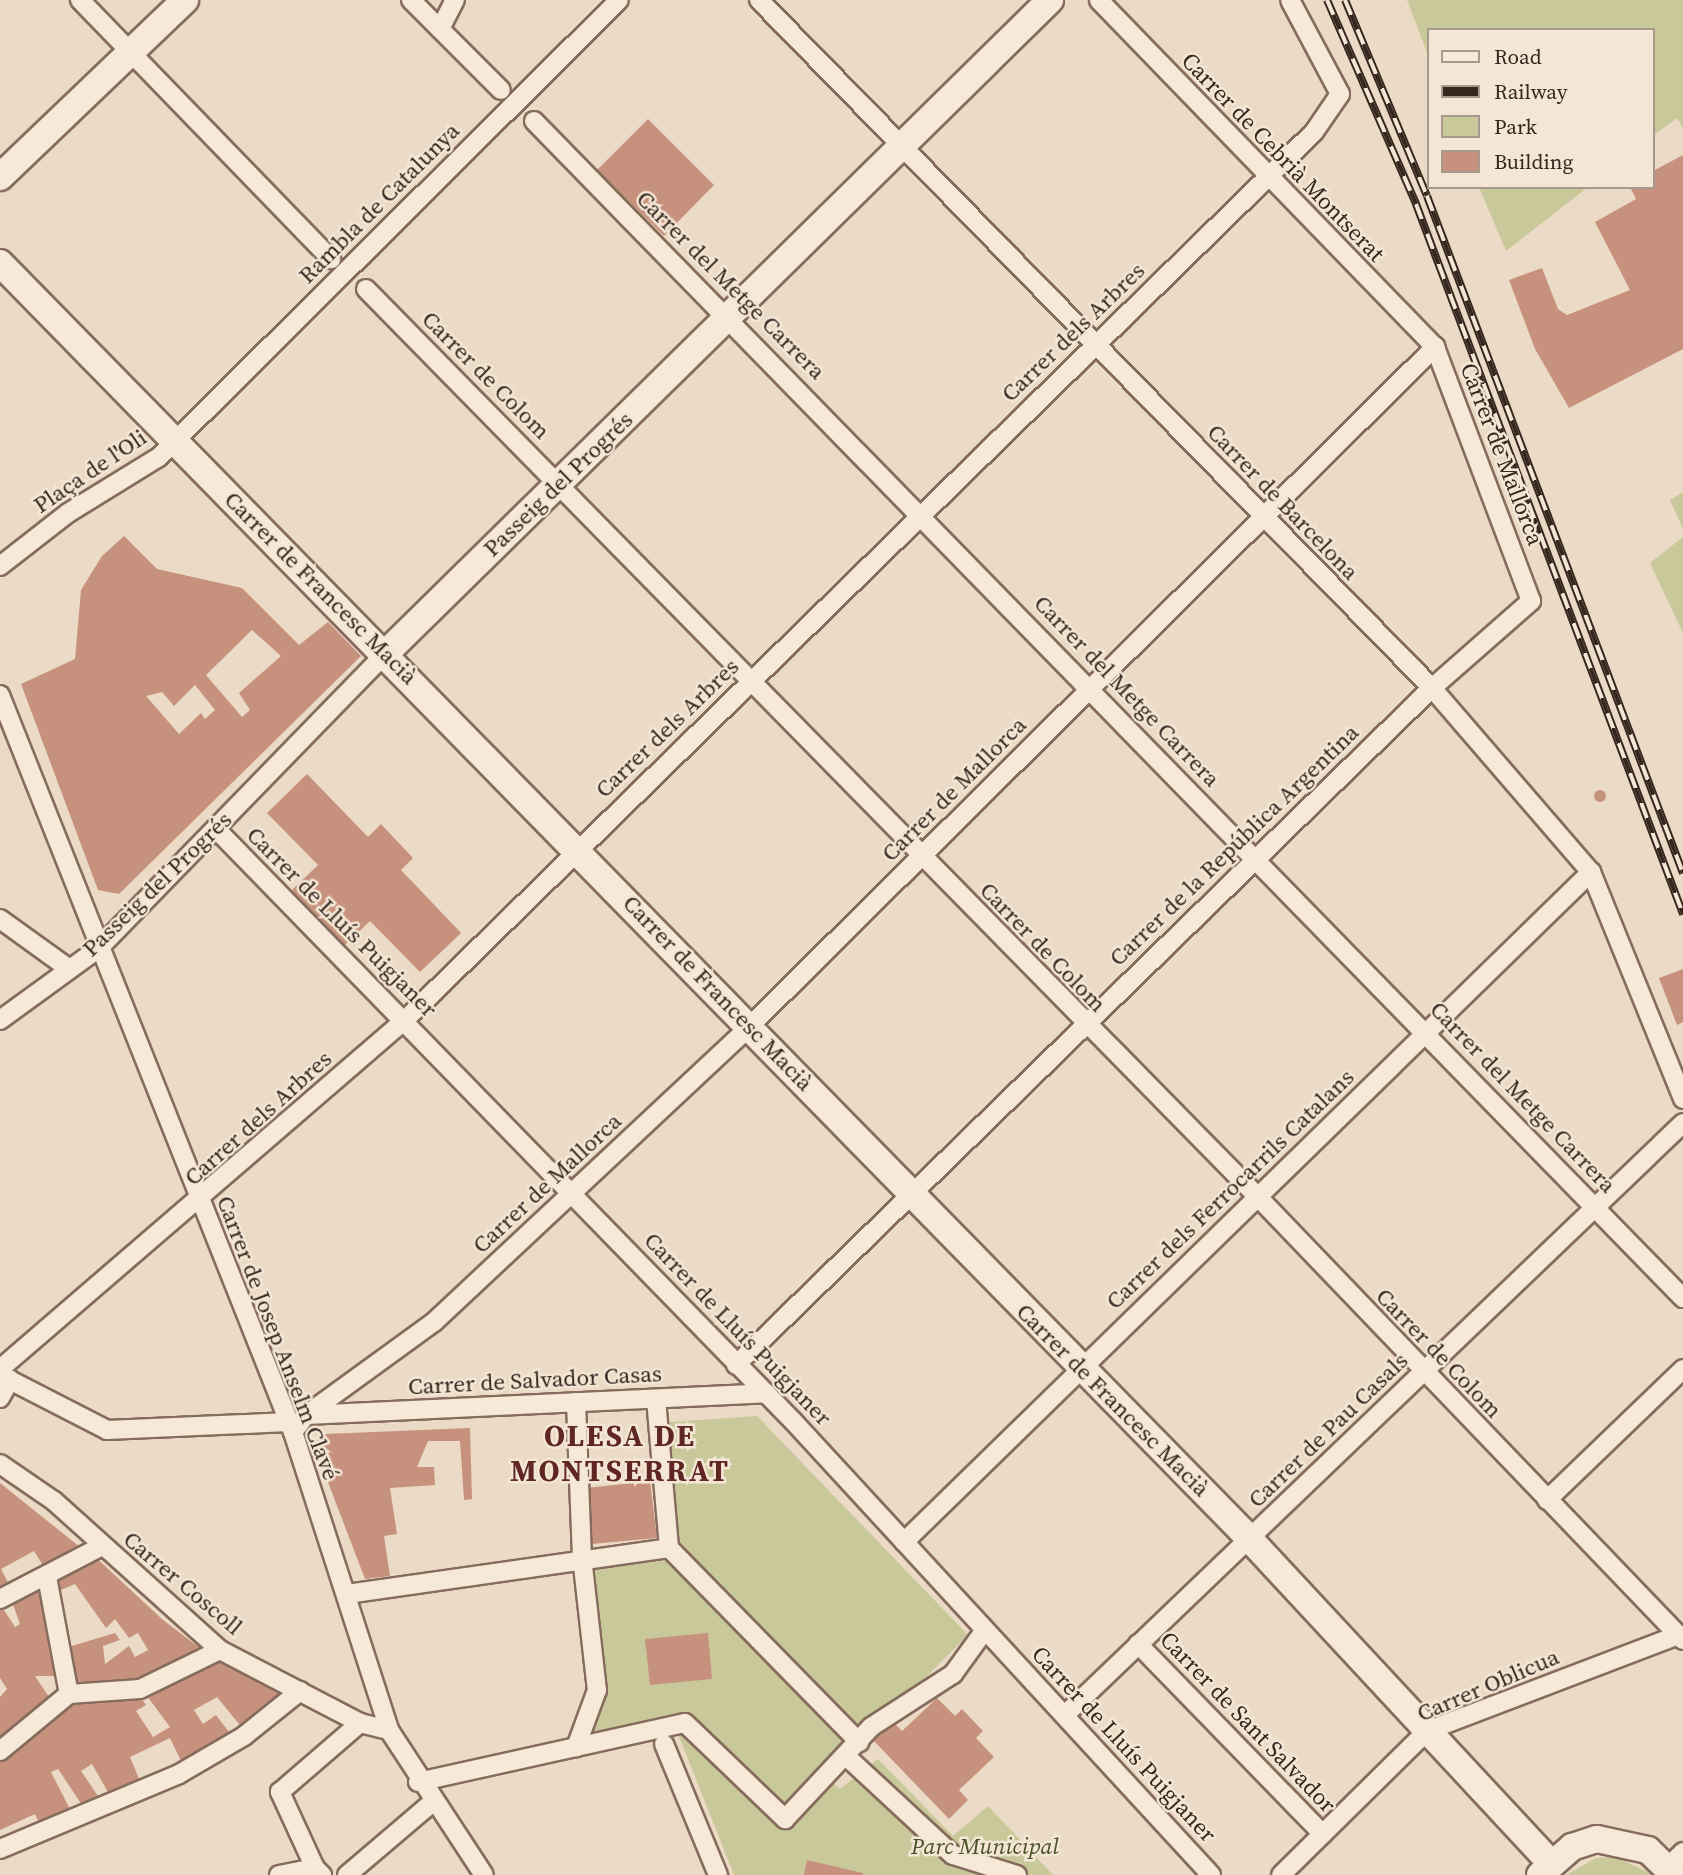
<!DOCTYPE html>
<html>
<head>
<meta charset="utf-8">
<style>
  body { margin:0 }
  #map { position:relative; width:1683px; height:1875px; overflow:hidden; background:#ebdac5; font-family:"Source Serif 4",serif }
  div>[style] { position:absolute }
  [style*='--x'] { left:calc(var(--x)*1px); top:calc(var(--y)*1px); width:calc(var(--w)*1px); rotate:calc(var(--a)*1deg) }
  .green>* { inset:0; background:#c9c89a }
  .building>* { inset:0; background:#c7927d }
  .round { border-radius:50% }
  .roads { filter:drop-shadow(2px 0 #856c5c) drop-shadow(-2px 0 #856c5c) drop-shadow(0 2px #856c5c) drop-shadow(0 -2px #856c5c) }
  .street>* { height:18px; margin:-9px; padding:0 9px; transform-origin:9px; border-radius:9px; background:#f6e9d8 }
  .secondary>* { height:26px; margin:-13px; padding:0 13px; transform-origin:13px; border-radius:13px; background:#f6e9d8 }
  .rail>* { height:8px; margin-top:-4px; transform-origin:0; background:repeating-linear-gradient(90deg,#f3e6d4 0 16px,#36271f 0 32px); box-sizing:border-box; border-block:2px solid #36271f }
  span { translate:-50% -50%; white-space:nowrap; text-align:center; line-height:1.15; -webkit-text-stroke:5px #f3e6d4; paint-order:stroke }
  .street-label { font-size:23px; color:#36271f }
  .park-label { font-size:23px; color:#4c5127; font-style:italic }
  .district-label { font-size:30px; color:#602621; font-weight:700; letter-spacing:2px }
  .legend { position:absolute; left:1427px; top:28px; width:228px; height:161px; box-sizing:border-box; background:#f3e6d4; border:2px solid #a79a8c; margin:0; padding:9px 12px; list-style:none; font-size:21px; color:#36271f }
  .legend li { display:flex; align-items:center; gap:14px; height:35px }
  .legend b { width:35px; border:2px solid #a79a8c }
</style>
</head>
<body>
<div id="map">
  <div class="green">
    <div style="clip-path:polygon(1407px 0,1683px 0,1683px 129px,1677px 118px,1653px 136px,1653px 30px,1429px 30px,1429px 58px)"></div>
    <div style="clip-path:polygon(1479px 187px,1588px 187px,1506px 251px)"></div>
    <div style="clip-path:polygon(1683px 492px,1683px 529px,1670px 500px)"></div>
    <div style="clip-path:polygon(1683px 537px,1683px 633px,1650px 563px)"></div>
    <div style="clip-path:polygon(757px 1416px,968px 1635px,826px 1778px,840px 1789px,878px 1759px,953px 1836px,988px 1806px,1053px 1875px,734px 1875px,678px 1734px,579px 1754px,597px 1697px,592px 1569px,669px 1560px,657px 1423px)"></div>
    <div style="clip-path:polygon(1616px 1857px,1654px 1875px,1566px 1875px,1596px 1858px)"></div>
  </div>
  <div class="building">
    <div style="clip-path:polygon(648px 119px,714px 185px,664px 236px,597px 170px)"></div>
    <div style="clip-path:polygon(1683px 155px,1683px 349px,1569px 408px,1535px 349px,1509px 280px,1542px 268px,1558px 309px,1567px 315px,1630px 290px,1595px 222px,1636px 199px,1630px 187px,1653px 187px,1653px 171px)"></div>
    <div style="clip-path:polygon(evenodd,124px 536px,157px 569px,242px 588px,299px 645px,328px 622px,361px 656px,119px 894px,98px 890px,21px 684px,75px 659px,81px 590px,102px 556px,124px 536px,252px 630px,281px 656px,239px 693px,250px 710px,242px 717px,206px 675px,252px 630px,124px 536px,195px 685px,215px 710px,205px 719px,201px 713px,179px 734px,146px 696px,162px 692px,174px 706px,195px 685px)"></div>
    <div style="clip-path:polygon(307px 774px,368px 837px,381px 824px,413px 858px,401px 870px,461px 933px,420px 972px,370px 921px,345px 945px,292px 890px,318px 865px,267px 813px)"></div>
    <div class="round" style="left:1594px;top:790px;width:12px;height:12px"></div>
    <div style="clip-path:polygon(1683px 969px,1683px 1022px,1677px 1025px,1659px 978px)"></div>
    <div style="clip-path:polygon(470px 1428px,472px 1499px,464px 1500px,460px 1441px,428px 1441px,417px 1467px,434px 1467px,435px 1485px,390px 1488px,397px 1534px,384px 1536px,390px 1576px,365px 1579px,313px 1443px,325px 1434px)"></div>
    <div style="clip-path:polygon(650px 1481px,657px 1538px,592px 1544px,586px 1488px)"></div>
    <div style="clip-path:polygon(0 1483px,85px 1551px,47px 1572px,34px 1551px,1px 1569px,12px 1590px,0 1592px)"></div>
    <div style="clip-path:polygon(92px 1554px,163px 1620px,208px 1654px,144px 1683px,74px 1689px,65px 1648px,115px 1633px,120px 1640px,103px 1646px,105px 1664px,129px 1646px,135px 1657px,148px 1650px,138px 1633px,129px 1638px,115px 1619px,106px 1628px,75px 1584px,54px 1593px,50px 1581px)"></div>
    <div style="clip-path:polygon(43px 1584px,61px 1676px,35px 1676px,53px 1703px,0 1747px,0 1697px,7px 1689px,0 1678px,0 1604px,15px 1627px,20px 1624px,11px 1599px)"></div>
    <div style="clip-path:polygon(708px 1633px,712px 1679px,650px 1685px,645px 1639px)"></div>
    <div style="clip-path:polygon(216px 1658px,288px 1694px,243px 1729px,217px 1697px,194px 1710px,203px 1724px,216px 1715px,232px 1736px,183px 1765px,170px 1738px,130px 1757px,143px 1788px,113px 1801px,92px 1764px,81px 1771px,104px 1805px,86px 1811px,58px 1769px,51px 1772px,73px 1815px,41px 1826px,35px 1814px,0 1830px,0 1756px,80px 1698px,136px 1691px,146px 1705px,136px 1711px,153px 1737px,170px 1727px,144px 1692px)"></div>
    <div style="clip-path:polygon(937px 1698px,955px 1716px,962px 1709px,983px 1731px,976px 1738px,994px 1757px,959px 1790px,968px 1800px,949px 1819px,873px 1740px,892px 1721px,902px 1731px)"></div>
    <div style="clip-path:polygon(807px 1860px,863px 1873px,863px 1875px,804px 1875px)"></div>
  </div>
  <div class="roads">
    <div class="street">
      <div style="--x:80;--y:0;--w:361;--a:45.9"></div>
      <div style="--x:411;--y:0;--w:127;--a:45"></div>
      <div style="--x:759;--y:0;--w:962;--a:45.63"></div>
      <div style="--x:1432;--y:688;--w:243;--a:49.2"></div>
      <div style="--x:1591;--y:872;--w:245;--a:67.9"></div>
      <div style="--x:440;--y:29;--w:33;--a:-63"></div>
      <div style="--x:534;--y:121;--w:1645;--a:45.69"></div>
      <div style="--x:366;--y:289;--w:1273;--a:45.51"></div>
      <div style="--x:1258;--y:1197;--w:614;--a:46.19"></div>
      <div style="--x:0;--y:566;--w:86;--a:-37.9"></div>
      <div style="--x:68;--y:513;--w:107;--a:-31.6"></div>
      <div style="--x:159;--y:457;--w:648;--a:-44.81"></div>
      <div style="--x:0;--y:695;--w:793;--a:68.32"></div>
      <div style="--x:293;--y:1432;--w:313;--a:72.1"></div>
      <div style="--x:389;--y:1730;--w:173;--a:56.8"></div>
      <div style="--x:216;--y:829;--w:827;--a:45.74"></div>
      <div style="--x:793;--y:1421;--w:617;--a:47.36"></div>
      <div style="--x:0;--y:919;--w:84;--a:35.8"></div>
      <div style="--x:0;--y:1020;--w:122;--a:-36"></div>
      <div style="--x:99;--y:948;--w:413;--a:-45.8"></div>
      <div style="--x:736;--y:1365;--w:971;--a:-44.21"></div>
      <div style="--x:1432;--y:688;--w:132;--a:-41.3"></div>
      <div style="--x:1531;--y:601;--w:272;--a:-110.7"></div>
      <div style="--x:1435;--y:347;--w:483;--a:-134.1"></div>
      <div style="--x:0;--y:1369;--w:536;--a:-40.76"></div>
      <div style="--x:406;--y:1019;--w:1269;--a:-44.33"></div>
      <div style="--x:1314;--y:132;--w:46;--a:-55.6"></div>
      <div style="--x:1340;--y:94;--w:106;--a:-118"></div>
      <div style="--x:0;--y:1375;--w:120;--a:27.2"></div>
      <div style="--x:107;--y:1430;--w:181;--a:-2.5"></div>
      <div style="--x:0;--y:1398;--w:21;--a:-61"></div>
      <div style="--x:656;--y:1399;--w:150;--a:85"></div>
      <div style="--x:669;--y:1548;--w:272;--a:45.6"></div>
      <div style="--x:576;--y:1402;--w:155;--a:87.8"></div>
      <div style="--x:582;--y:1557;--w:134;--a:83.6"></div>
      <div style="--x:597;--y:1690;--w:61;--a:110.2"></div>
      <div style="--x:306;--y:1415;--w:461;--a:-2.7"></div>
      <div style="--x:293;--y:1432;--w:21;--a:-53"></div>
      <div style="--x:306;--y:1415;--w:158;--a:-36"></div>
      <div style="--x:434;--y:1322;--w:433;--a:-43.1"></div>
      <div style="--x:750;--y:1026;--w:965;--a:-44.75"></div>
      <div style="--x:0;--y:1464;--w:65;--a:34.4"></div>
      <div style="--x:54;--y:1501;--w:223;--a:41.9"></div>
      <div style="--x:220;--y:1650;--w:158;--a:27.5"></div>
      <div style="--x:360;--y:1723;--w:30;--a:14"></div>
      <div style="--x:1547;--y:1500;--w:189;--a:-43.9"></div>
      <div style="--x:904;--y:1542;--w:960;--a:-44.28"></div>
      <div style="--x:47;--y:1577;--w:119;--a:79.4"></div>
      <div style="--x:347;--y:1594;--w:325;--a:-8.1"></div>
      <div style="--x:0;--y:1599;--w:115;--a:-27.5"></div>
      <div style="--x:1138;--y:1644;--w:265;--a:45.8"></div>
      <div style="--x:1067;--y:1713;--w:853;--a:-43.76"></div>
      <div style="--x:664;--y:1744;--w:142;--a:67.6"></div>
      <div style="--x:0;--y:1751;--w:89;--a:-39.6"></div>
      <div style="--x:69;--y:1694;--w:71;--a:-4"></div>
      <div style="--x:140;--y:1689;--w:89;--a:-26"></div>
      <div style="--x:847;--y:1757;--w:144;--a:42.8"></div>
      <div style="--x:953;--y:1855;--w:67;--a:17.4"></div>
      <div style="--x:418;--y:1782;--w:273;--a:-12.5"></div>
      <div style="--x:685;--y:1723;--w:139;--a:43.8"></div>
      <div style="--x:785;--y:1819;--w:126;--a:-46.9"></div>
      <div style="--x:871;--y:1727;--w:98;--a:-32.9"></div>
      <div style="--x:953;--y:1674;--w:54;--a:-54"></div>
      <div style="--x:0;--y:1849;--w:194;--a:-22.7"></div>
      <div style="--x:179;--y:1774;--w:75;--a:-30.3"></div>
      <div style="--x:244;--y:1736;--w:72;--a:-38.8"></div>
      <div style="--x:1669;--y:1866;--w:20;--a:-45"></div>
      <div style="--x:315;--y:1868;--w:84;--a:-114.7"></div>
      <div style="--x:280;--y:1792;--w:106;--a:-40.8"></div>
      <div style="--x:279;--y:1875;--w:37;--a:-11"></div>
      <div style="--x:315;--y:1868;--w:10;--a:45"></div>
      <div style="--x:347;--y:1875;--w:114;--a:-40.4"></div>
      <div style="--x:1281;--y:1875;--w:205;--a:-44.6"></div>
      <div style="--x:1427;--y:1731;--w:269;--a:-20.9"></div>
    </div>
    <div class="secondary">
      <div style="--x:0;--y:177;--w:256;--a:-43.7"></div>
      <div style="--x:0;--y:263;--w:1778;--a:45.59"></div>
      <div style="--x:1244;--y:1533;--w:449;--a:47.1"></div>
      <div style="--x:387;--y:652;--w:930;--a:-44.52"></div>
      <div style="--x:1540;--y:1875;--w:43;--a:-41.2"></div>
      <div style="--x:1572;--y:1847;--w:26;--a:-18"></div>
      <div style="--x:1597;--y:1839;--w:52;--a:12.2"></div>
      <div style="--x:1648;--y:1850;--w:36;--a:44"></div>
    </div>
  </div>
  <div class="rail">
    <div style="--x:1327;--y:0;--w:223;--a:66.4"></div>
    <div style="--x:1416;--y:204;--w:759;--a:69.39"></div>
    <div style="--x:1345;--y:0;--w:212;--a:67.3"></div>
    <div style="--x:1427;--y:196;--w:724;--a:69.29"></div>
  </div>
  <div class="street-label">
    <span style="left:1283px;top:157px;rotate:46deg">Carrer de Cebrià Montserat</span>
    <span style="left:379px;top:203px;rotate:-45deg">Rambla de Catalunya</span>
    <span style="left:731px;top:285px;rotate:45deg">Carrer del Metge Carrera</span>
    <span style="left:1073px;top:332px;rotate:-44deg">Carrer dels Arbres</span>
    <span style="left:486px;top:375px;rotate:45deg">Carrer de Colom</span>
    <span style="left:1502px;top:454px;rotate:69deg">Carrer de Mallorca</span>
    <span style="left:90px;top:471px;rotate:-34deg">Plaça de l'Oli</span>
    <span style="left:558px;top:484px;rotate:-44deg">Passeig del Progrés</span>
    <span style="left:1283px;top:502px;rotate:46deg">Carrer de Barcelona</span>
    <span style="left:321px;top:588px;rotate:45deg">Carrer de Francesc Macià</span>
    <span style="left:1127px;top:691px;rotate:46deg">Carrer del Metge Carrera</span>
    <span style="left:667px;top:728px;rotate:-44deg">Carrer dels Arbres</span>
    <span style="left:954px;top:789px;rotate:-45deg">Carrer de Mallorca</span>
    <span style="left:1234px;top:845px;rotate:-44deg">Carrer de la República Argentina</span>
    <span style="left:157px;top:884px;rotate:-44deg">Passeig del Progrés</span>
    <span style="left:342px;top:922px;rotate:45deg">Carrer de Lluís Puigjaner</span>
    <span style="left:1043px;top:947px;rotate:46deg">Carrer de Colom</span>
    <span style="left:718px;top:993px;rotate:46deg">Carrer de Francesc Macià</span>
    <span style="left:1523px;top:1097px;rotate:46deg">Carrer del Metge Carrera</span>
    <span style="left:258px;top:1118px;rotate:-42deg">Carrer dels Arbres</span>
    <span style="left:547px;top:1183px;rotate:-43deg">Carrer de Mallorca</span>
    <span style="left:1230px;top:1189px;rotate:-44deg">Carrer dels Ferrocarrils Catalans</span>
    <span style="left:738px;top:1329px;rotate:46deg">Carrer de Lluís Puigjaner</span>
    <span style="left:278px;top:1338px;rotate:69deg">Carrer de Josep Anselm Clavé</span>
    <span style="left:1439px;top:1353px;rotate:46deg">Carrer de Colom</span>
    <span style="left:535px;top:1380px;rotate:-3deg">Carrer de Salvador Casas</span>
    <span style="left:1113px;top:1400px;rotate:45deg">Carrer de Francesc Macià</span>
    <span style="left:1328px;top:1430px;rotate:-44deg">Carrer de Pau Casals</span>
    <span style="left:183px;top:1583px;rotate:40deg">Carrer Coscoll</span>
    <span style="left:1488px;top:1685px;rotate:-23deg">Carrer Oblicua</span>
    <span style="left:1248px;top:1722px;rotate:46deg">Carrer de Sant Salvador</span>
    <span style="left:1124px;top:1744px;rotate:47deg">Carrer de Lluís Puigjaner</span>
  </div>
  <div class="park-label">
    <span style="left:985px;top:1846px">Parc Municipal</span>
  </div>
  <div class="district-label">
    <span style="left:620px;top:1453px">OLESA DE<br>MONTSERRAT</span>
  </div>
  <ul class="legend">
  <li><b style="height:9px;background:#f6e9d8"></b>Road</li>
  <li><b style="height:9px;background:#36271f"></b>Railway</li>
  <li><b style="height:19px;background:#c9c89a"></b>Park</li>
  <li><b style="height:19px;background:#c7927d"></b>Building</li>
  </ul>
</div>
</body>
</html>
